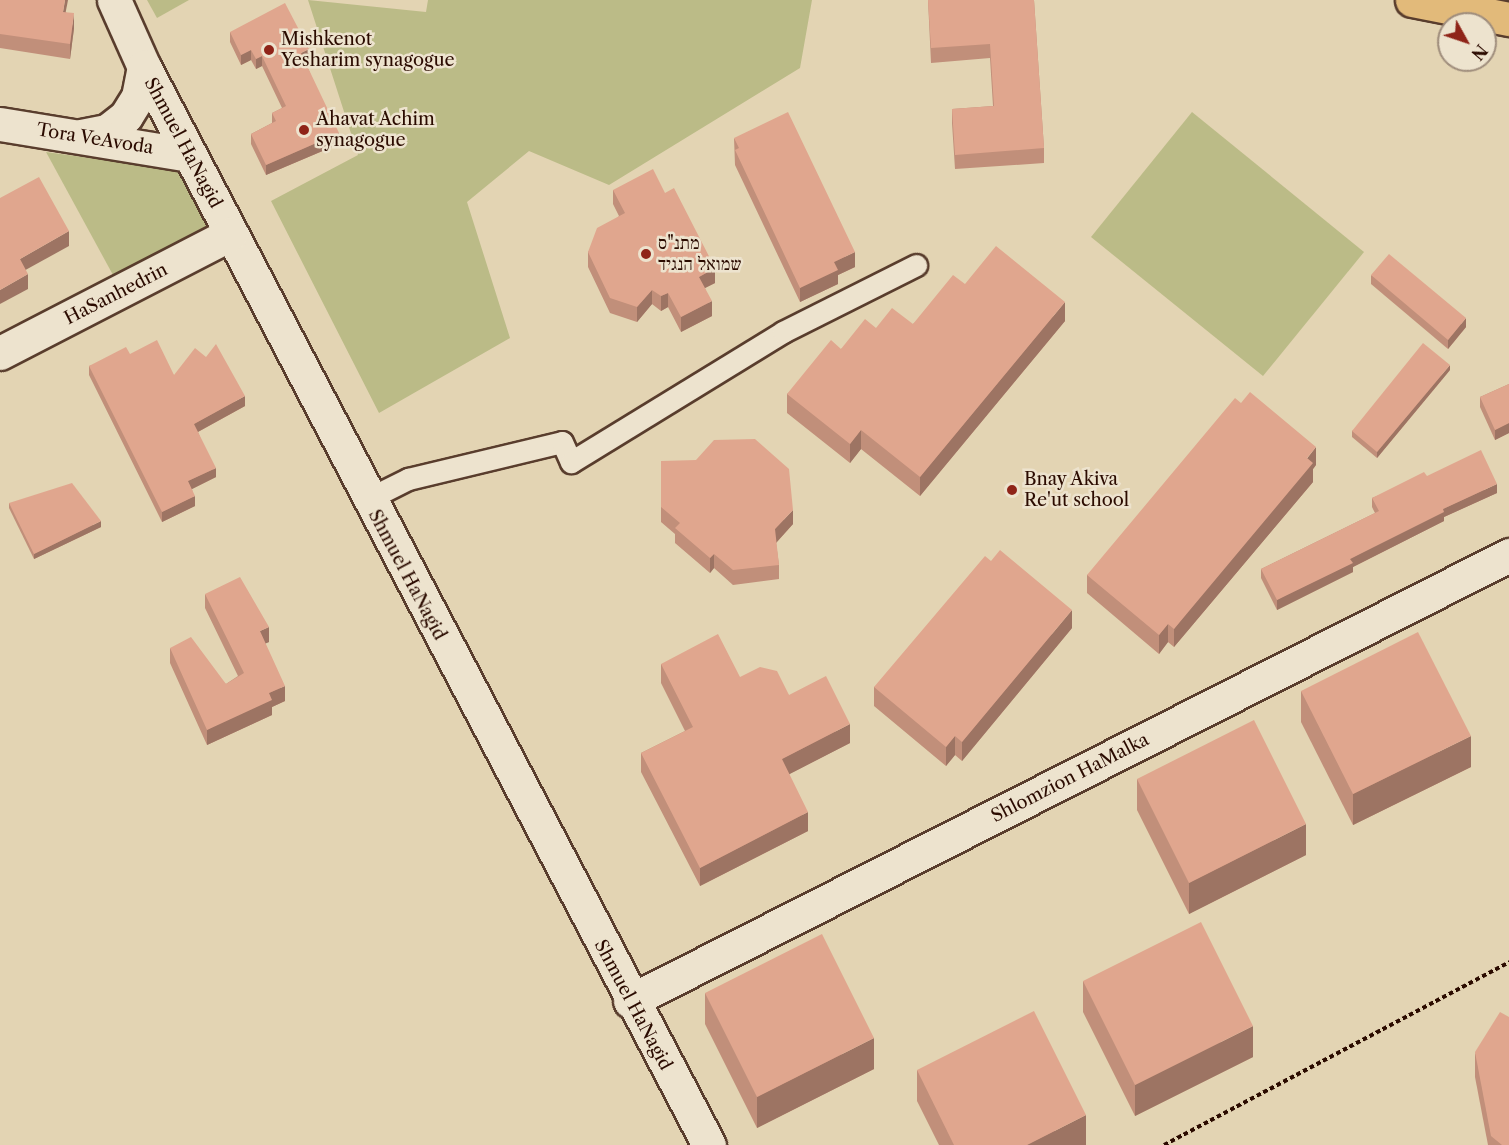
<!DOCTYPE html>
<html>
<head>
<meta charset="utf-8">
<style>
  body { margin:0 }
  #map { position:relative; width:1509px; height:1145px; overflow:hidden; background:#e3d4b3; font-family:"Libre Caslon Text","Frank Ruhl Libre",serif }
  div>[style] { position:absolute }
  [style*='--x'] { left:calc(var(--x)*1px); top:calc(var(--y)*1px); width:calc(var(--w)*1px); rotate:calc(var(--a)*1deg) }
  .green>* { inset:0; background:#bbbb87 }
  .path>* { height:4px; margin-top:-2px; transform-origin:0; background:repeating-linear-gradient(90deg,#2b0b00 0 4.5px,transparent 0 7.5px) }
  .roads { filter:drop-shadow(2px 0 #593d2d) drop-shadow(-2px 0 #593d2d) drop-shadow(0 2px #593d2d) drop-shadow(0 -2px #593d2d) }
  .service>* { height:21px; margin:-10.5px; padding:0 10.5px; transform-origin:10.5px; border-radius:10.5px; background:#ede3ce }
  .minor>* { height:33px; margin:-16.5px; padding:0 16.5px; transform-origin:16.5px; border-radius:16.5px; background:#ede3ce }
  .trunk>* { height:33px; margin:-16.5px; padding:0 16.5px; transform-origin:16.5px; border-radius:16.5px; background:#e2ba7a }
  .wall>* { inset:0; background:#c18f7a }
  .shaded-wall>* { inset:0; background:#9d7463 }
  .building>* { inset:0; background:#e0a68e }
  .dots>* { width:16px; height:16px; translate:-50% -50%; box-sizing:border-box; border:3px solid #ede3ce; border-radius:50% }
  span { translate:-50% -50%; white-space:nowrap; text-align:center; line-height:1.15; -webkit-text-stroke:5px #ede3ce; paint-order:stroke }
  .poi-label { font-size:18px; color:#2b0b00 }
  .left { translate:0 -50%; text-align:left }
  .street-label { font-size:18px; color:#2b0b00 }
  .north { position:absolute; left:1437px; top:12px; width:60px; height:60px; box-sizing:border-box; background:#ede3ce; border:2px solid #9f8d7c; border-radius:50%; rotate:130deg; font-size:16px; font-weight:700; line-height:24px; text-align:center; color:#2b0b00 }
  .north::after { content:''; display:block; margin:auto; width:21px; height:27px; background:#8f2418; clip-path:polygon(50% 0,100% 100%,50% 72%,0 100%) }
</style>
</head>
<body>
<div id="map">
  <div class="green">
    <div style="clip-path:polygon(147px 0,189px 0,157px 18px)"></div>
    <div style="clip-path:polygon(308px 0,426px 12px,428px 0,812px 0,800px 68px,609px 185px,529px 151px,467px 202px,510px 338px,379px 413px,271px 201px,358px 155px)"></div>
    <div style="clip-path:polygon(1192px 112px,1364px 252px,1263px 376px,1091px 237px)"></div>
    <div style="clip-path:polygon(46px 152px,177px 170px,209px 228px,113px 275px)"></div>
  </div>
  <div class="path">
    <div style="--x:1164;--y:1145;--w:391;--a:-27.9"></div>
  </div>
  <div class="roads">
    <div class="service">
      <div style="--x:368;--y:499;--w:45;--a:-26.6"></div>
      <div style="--x:408;--y:479;--w:158;--a:-13.5"></div>
      <div style="--x:562;--y:442;--w:22;--a:66"></div>
      <div style="--x:571;--y:462;--w:249;--a:-31.5"></div>
      <div style="--x:783;--y:332;--w:149;--a:-26.7"></div>
    </div>
    <div class="minor">
      <div style="--x:114;--y:0;--w:73;--a:65.9"></div>
      <div style="--x:144;--y:67;--w:1217;--a:62.34"></div>
      <div style="--x:0;--y:124;--w:192;--a:9.3"></div>
      <div style="--x:81;--y:136;--w:26;--a:-11"></div>
      <div style="--x:107;--y:131;--w:24;--a:-38"></div>
      <div style="--x:126;--y:116;--w:22;--a:-58"></div>
      <div style="--x:138;--y:97;--w:31;--a:-79"></div>
      <div style="--x:0;--y:353;--w:260;--a:-27.3"></div>
      <div style="--x:630;--y:1001;--w:986;--a:-26.9"></div>
    </div>
    <div class="trunk">
      <div style="--x:1412;--y:0;--w:99;--a:11.1"></div>
    </div>
  </div>
  <div class="wall">
    <div style="clip-path:polygon(0 0,66px 12px,74px 28px,70px 59px,0 48px)"></div>
    <div style="clip-path:polygon(928px 0,1034px 0,1044px 148px,1044px 163px,955px 169px,952px 123px,952px 109px,993px 106px,990px 58px,931px 63px)"></div>
    <div style="clip-path:polygon(230px 32px,309px 59px,305px 61px,339px 144px,266px 175px,251px 144px,251px 134px,272px 123px,272px 113px,282px 108px,262px 66px,256px 69px,251px 60px,241px 65px,230px 42px)"></div>
    <div style="clip-path:polygon(734px 138px,855px 267px,838px 275px,838px 284px,800px 302px,735px 165px)"></div>
    <div style="clip-path:polygon(613px 190px,665px 193px,715px 283px,705px 288px,712px 316px,681px 332px,668px 307px,661px 311px,652px 304px,637px 322px,610px 313px,588px 267px,588px 252px,619px 216px,613px 204px)"></div>
    <div style="clip-path:polygon(1371px 275px,1466px 327px,1448px 349px,1371px 284px)"></div>
    <div style="clip-path:polygon(965px 284px,1065px 321px,920px 496px,861px 449px,850px 463px,787px 413px,787px 394px,841px 349px,876px 328px,913px 324px)"></div>
    <div style="clip-path:polygon(130px 354px,174px 375px,245px 406px,198px 432px,216px 477px,192px 489px,195px 506px,162px 522px,89px 375px,89px 366px)"></div>
    <div style="clip-path:polygon(1450px 370px,1377px 458px,1352px 437px,1352px 431px)"></div>
    <div style="clip-path:polygon(1509px 384px,1509px 433px,1495px 440px,1480px 407px,1480px 397px)"></div>
    <div style="clip-path:polygon(661px 461px,793px 524px,776px 543px,779px 565px,779px 579px,733px 585px,714px 568px,710px 573px,675px 543px,675px 534px,661px 522px)"></div>
    <div style="clip-path:polygon(1316px 465px,1313px 469px,1313px 482px,1174px 647px,1168px 642px,1159px 654px,1087px 593px,1087px 575px)"></div>
    <div style="clip-path:polygon(1427px 476px,1497px 493px,1444px 517px,1444px 521px,1353px 567px,1353px 572px,1277px 610px,1261px 578px,1261px 569px,1375px 513px,1372px 507px,1372px 498px)"></div>
    <div style="clip-path:polygon(9px 503px,101px 527px,34px 559px,9px 508px)"></div>
    <div style="clip-path:polygon(205px 594px,269px 642px,265px 643px,285px 701px,272px 707px,272px 715px,207px 745px,170px 663px,170px 648px,226px 684px,238px 676px,205px 608px)"></div>
    <div style="clip-path:polygon(1072px 628px,962px 761px,955px 755px,946px 766px,874px 706px,874px 687px)"></div>
    <div style="clip-path:polygon(661px 664px,740px 677px,789px 695px,850px 743px,789px 774px,808px 831px,700px 886px,641px 772px,641px 753px,685px 731px,661px 683px)"></div>
    <div style="clip-path:polygon(1301px 691px,1471px 767px,1353px 825px,1301px 722px)"></div>
    <div style="clip-path:polygon(1137px 779px,1306px 855px,1189px 914px,1137px 810px)"></div>
    <div style="clip-path:polygon(1083px 981px,1253px 1057px,1135px 1116px,1083px 1012px)"></div>
    <div style="clip-path:polygon(705px 993px,874px 1069px,757px 1128px,705px 1024px)"></div>
    <div style="clip-path:polygon(1475px 1052px,1509px 1145px,1488px 1145px,1475px 1077px)"></div>
    <div style="clip-path:polygon(917px 1070px,1086px 1145px,939px 1145px,917px 1101px)"></div>
  </div>
  <div class="shaded-wall">
    <div style="clip-path:polygon(65px 0,68px 0,63px 26px,63px 12px)"></div>
    <div style="clip-path:polygon(74px 13px,74px 28px,70px 59px,70px 44px)"></div>
    <div style="clip-path:polygon(309px 49px,309px 59px,301px 63px,301px 53px)"></div>
    <div style="clip-path:polygon(251px 50px,251px 60px,241px 65px,241px 55px)"></div>
    <div style="clip-path:polygon(262px 56px,262px 66px,256px 69px,256px 59px)"></div>
    <div style="clip-path:polygon(339px 133px,339px 144px,266px 175px,266px 165px)"></div>
    <div style="clip-path:polygon(69px 231px,69px 246px,20px 273px,20px 259px)"></div>
    <div style="clip-path:polygon(855px 252px,855px 267px,838px 275px,838px 284px,800px 302px,800px 288px,834px 262px)"></div>
    <div style="clip-path:polygon(715px 268px,715px 283px,699px 291px,699px 277px)"></div>
    <div style="clip-path:polygon(28px 274px,28px 289px,0 304px,0 290px)"></div>
    <div style="clip-path:polygon(652px 290px,652px 304px,637px 322px,637px 307px)"></div>
    <div style="clip-path:polygon(668px 293px,668px 307px,661px 311px,661px 296px)"></div>
    <div style="clip-path:polygon(712px 301px,712px 316px,681px 332px,681px 317px)"></div>
    <div style="clip-path:polygon(1065px 302px,1065px 321px,920px 496px,920px 477px)"></div>
    <div style="clip-path:polygon(1466px 318px,1466px 327px,1448px 349px,1448px 340px)"></div>
    <div style="clip-path:polygon(1450px 365px,1450px 370px,1377px 458px,1377px 452px)"></div>
    <div style="clip-path:polygon(245px 396px,245px 406px,194px 434px,194px 424px)"></div>
    <div style="clip-path:polygon(1509px 423px,1509px 433px,1495px 440px,1495px 430px)"></div>
    <div style="clip-path:polygon(861px 430px,861px 449px,850px 463px,850px 444px)"></div>
    <div style="clip-path:polygon(1316px 447px,1316px 465px,1313px 469px,1313px 482px,1174px 647px,1174px 629px)"></div>
    <div style="clip-path:polygon(216px 468px,216px 477px,188px 491px,188px 481px)"></div>
    <div style="clip-path:polygon(1497px 484px,1497px 493px,1444px 517px,1444px 521px,1353px 567px,1353px 572px,1277px 610px,1277px 600px,1350px 559px,1443px 509px)"></div>
    <div style="clip-path:polygon(195px 496px,195px 506px,162px 522px,162px 512px)"></div>
    <div style="clip-path:polygon(793px 510px,793px 524px,775px 544px,775px 529px)"></div>
    <div style="clip-path:polygon(101px 521px,101px 527px,34px 559px,34px 554px)"></div>
    <div style="clip-path:polygon(714px 554px,714px 568px,710px 573px,710px 558px)"></div>
    <div style="clip-path:polygon(1072px 610px,1072px 628px,962px 761px,962px 742px)"></div>
    <div style="clip-path:polygon(1168px 624px,1168px 642px,1159px 654px,1159px 635px)"></div>
    <div style="clip-path:polygon(269px 627px,269px 642px,260px 646px,260px 631px)"></div>
    <div style="clip-path:polygon(285px 686px,285px 701px,272px 707px,272px 715px,207px 745px,207px 730px,269px 693px)"></div>
    <div style="clip-path:polygon(850px 724px,850px 743px,782px 778px,782px 759px)"></div>
    <div style="clip-path:polygon(955px 736px,955px 755px,946px 766px,946px 747px)"></div>
    <div style="clip-path:polygon(1471px 736px,1471px 767px,1353px 825px,1353px 794px)"></div>
    <div style="clip-path:polygon(808px 812px,808px 831px,700px 886px,700px 868px)"></div>
    <div style="clip-path:polygon(1306px 824px,1306px 855px,1189px 914px,1189px 883px)"></div>
    <div style="clip-path:polygon(1253px 1026px,1253px 1057px,1135px 1116px,1135px 1085px)"></div>
    <div style="clip-path:polygon(874px 1038px,874px 1069px,757px 1128px,757px 1097px)"></div>
    <div style="clip-path:polygon(1086px 1115px,1086px 1145px,1027px 1145px)"></div>
  </div>
  <div class="building">
    <div style="clip-path:polygon(0 0,65px 0,63px 12px,74px 13px,70px 44px,0 34px)"></div>
    <div style="clip-path:polygon(928px 0,1034px 0,1044px 148px,955px 155px,952px 109px,994px 106px,990px 44px,931px 48px)"></div>
    <div style="clip-path:polygon(285px 3px,309px 49px,301px 53px,339px 133px,266px 165px,251px 134px,276px 121px,272px 113px,286px 106px,262px 56px,256px 59px,251px 50px,241px 55px,230px 32px)"></div>
    <div style="clip-path:polygon(788px 112px,855px 252px,834px 262px,838px 270px,800px 288px,735px 150px,739px 148px,734px 138px)"></div>
    <div style="clip-path:polygon(653px 169px,665px 193px,674px 188px,715px 268px,699px 277px,712px 301px,681px 317px,668px 293px,661px 296px,652px 290px,637px 307px,610px 298px,588px 252px,597px 228px,625px 213px,613px 190px)"></div>
    <div style="clip-path:polygon(39px 177px,69px 231px,20px 259px,28px 274px,0 290px,0 198px)"></div>
    <div style="clip-path:polygon(996px 246px,1065px 302px,920px 477px,861px 430px,850px 444px,787px 394px,831px 340px,841px 349px,865px 319px,876px 328px,892px 308px,913px 324px,953px 275px,965px 284px)"></div>
    <div style="clip-path:polygon(1389px 254px,1466px 318px,1448px 340px,1371px 275px)"></div>
    <div style="clip-path:polygon(157px 340px,174px 375px,195px 348px,206px 357px,216px 344px,245px 396px,194px 424px,216px 468px,188px 481px,195px 496px,162px 512px,89px 366px,126px 347px,130px 354px)"></div>
    <div style="clip-path:polygon(1423px 343px,1450px 365px,1377px 452px,1352px 431px)"></div>
    <div style="clip-path:polygon(1509px 384px,1509px 423px,1495px 430px,1480px 397px)"></div>
    <div style="clip-path:polygon(1250px 392px,1316px 447px,1307px 458px,1313px 463px,1174px 629px,1168px 624px,1159px 635px,1087px 575px,1235px 398px,1241px 403px)"></div>
    <div style="clip-path:polygon(755px 439px,789px 469px,793px 510px,775px 529px,779px 565px,733px 570px,714px 554px,710px 558px,675px 528px,680px 523px,661px 507px,661px 461px,696px 460px,714px 440px)"></div>
    <div style="clip-path:polygon(1481px 450px,1497px 484px,1443px 509px,1444px 512px,1350px 559px,1353px 563px,1277px 600px,1261px 569px,1379px 511px,1372px 498px,1424px 472px,1427px 476px)"></div>
    <div style="clip-path:polygon(72px 483px,101px 521px,34px 554px,9px 503px)"></div>
    <div style="clip-path:polygon(1000px 550px,1072px 610px,962px 742px,955px 736px,946px 747px,874px 687px,985px 556px,991px 561px)"></div>
    <div style="clip-path:polygon(240px 577px,269px 627px,260px 631px,285px 686px,269px 693px,272px 700px,207px 730px,170px 648px,191px 637px,226px 684px,244px 673px,205px 594px)"></div>
    <div style="clip-path:polygon(1418px 632px,1471px 736px,1353px 794px,1301px 691px)"></div>
    <div style="clip-path:polygon(718px 634px,740px 677px,760px 667px,777px 671px,789px 695px,826px 676px,850px 724px,782px 759px,808px 812px,700px 868px,641px 753px,693px 727px,661px 664px)"></div>
    <div style="clip-path:polygon(1254px 720px,1306px 824px,1189px 883px,1137px 779px)"></div>
    <div style="clip-path:polygon(1201px 922px,1253px 1026px,1135px 1085px,1083px 981px)"></div>
    <div style="clip-path:polygon(822px 934px,874px 1038px,757px 1097px,705px 993px)"></div>
    <div style="clip-path:polygon(1034px 1011px,1086px 1115px,1027px 1145px,954px 1145px,917px 1070px)"></div>
    <div style="clip-path:polygon(1500px 1012px,1509px 1017px,1509px 1145px,1502px 1145px,1491px 1136px,1475px 1052px)"></div>
  </div>
  <div class="dots">
    <div style="left:269px;top:50px;background:#8f2418"></div>
    <div style="left:304px;top:130px;background:#8f2418"></div>
    <div style="left:646px;top:254px;background:#8f2418"></div>
    <div style="left:1012px;top:490px;background:#8f2418"></div>
  </div>
  <div class="poi-label">
    <span class="left" style="left:281px;top:50px">Mishkenot<br>Yesharim synagogue</span>
    <span class="left" style="left:316px;top:130px">Ahavat Achim<br>synagogue</span>
    <span class="left" style="left:658px;top:254px">מתנ"ס<br>שמואל הנגיד</span>
    <span class="left" style="left:1024px;top:490px">Bnay Akiva<br>Re'ut school</span>
  </div>
  <div class="street-label">
    <span style="left:95px;top:139px;rotate:9deg">Tora VeAvoda</span>
    <span style="left:183px;top:143px;rotate:62deg">Shmuel HaNagid</span>
    <span style="left:116px;top:294px;rotate:-27deg">HaSanhedrin</span>
    <span style="left:407px;top:575px;rotate:62deg">Shmuel HaNagid</span>
    <span style="left:1070px;top:778px;rotate:-27deg">Shlomzion HaMalka</span>
    <span style="left:633px;top:1005px;rotate:62deg">Shmuel HaNagid</span>
  </div>
  <div class="north">N</div>
</div>
</body>
</html>
